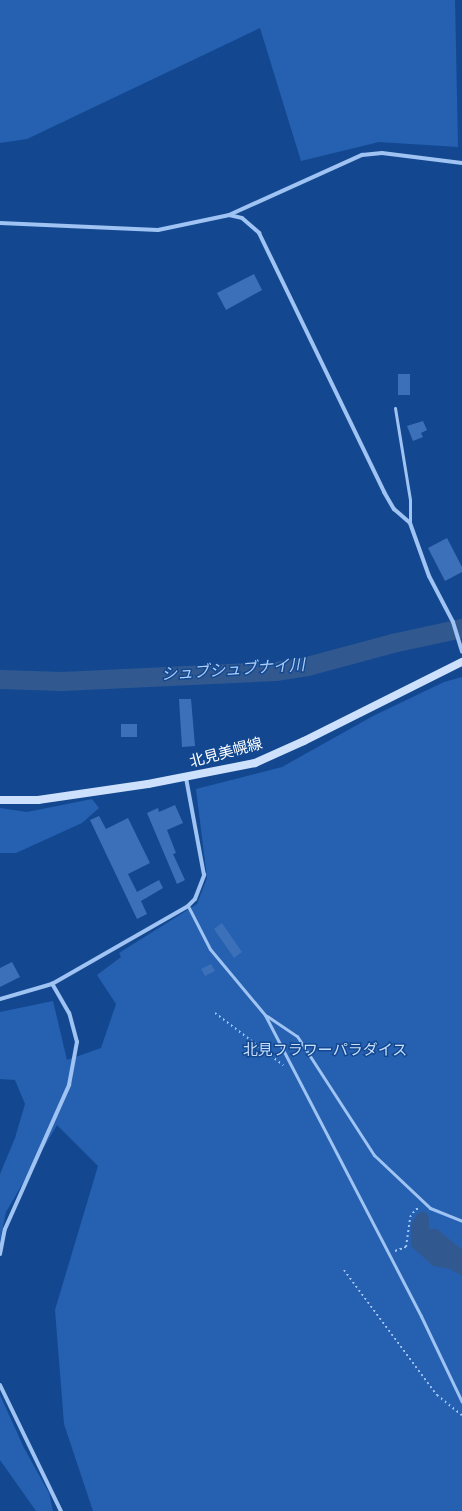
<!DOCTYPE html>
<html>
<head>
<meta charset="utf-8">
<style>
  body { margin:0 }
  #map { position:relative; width:462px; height:1511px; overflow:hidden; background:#134891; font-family:Figtree,"Noto Sans JP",sans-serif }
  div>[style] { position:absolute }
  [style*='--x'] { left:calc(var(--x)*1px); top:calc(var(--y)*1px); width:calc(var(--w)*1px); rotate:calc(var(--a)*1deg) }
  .green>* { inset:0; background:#2561b0 }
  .water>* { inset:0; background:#32598f }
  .river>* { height:19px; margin:-9.5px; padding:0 9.5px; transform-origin:9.5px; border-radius:9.5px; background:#32598f }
  .building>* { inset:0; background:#3c71b9 }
  .path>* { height:2px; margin-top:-1px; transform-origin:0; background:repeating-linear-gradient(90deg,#9fc3f2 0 2px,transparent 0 5px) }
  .lane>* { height:3px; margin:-1.5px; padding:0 1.5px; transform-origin:1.5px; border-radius:1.5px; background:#9fc3f2 }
  .street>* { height:4px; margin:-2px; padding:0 2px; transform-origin:2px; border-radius:2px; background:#9fc3f2 }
  .secondary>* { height:8px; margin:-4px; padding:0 4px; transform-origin:4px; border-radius:4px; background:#cee1fc }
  span { translate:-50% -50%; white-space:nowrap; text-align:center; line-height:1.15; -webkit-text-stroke:3px #134891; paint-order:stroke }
  .street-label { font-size:15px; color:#fff }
  .park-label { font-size:15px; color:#c7defd }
  .water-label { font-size:16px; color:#abcdf9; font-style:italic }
</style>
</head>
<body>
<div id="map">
  <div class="green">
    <div style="clip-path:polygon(0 0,455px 0,458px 147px,379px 142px,301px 161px,260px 28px,27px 139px,0 143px)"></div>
    <div style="clip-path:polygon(462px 677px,462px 1511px,93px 1511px,64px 1424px,55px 1310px,98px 1166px,57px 1125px,6px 1212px,0 1241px,0 1174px,15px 1138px,25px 1104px,15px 1080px,0 1079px,0 1012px,53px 1001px,67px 1060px,101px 1048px,116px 1004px,97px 975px,121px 957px,119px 953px,197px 904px,207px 878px,196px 789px,282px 767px,373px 716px,444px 682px)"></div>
    <div style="clip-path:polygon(92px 799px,99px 808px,82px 823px,16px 853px,0 853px,0 808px,27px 812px)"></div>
    <div style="clip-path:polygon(0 1395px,24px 1448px,49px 1493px,53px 1511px,36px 1511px,0 1460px)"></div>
  </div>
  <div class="water">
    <div style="clip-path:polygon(424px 1211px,429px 1217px,429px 1229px,437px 1229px,462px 1250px,462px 1276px,450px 1269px,433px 1266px,411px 1246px,411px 1225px,417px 1214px)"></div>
  </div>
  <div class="river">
    <div style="--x:0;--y:679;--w:62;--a:1.8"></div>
    <div style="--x:62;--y:681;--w:213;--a:-2.7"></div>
    <div style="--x:275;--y:671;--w:32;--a:-9"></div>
    <div style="--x:307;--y:666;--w:88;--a:-15.1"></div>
    <div style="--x:392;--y:643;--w:72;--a:-12.1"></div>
  </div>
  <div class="building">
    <div style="clip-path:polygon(254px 274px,262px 290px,226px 310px,217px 293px)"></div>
    <div style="clip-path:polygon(398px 374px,410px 374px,410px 395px,398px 395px)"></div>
    <div style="clip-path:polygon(423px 421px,427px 430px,421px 433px,423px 437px,413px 441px,407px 426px)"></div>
    <div style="clip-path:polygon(447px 538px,462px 567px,462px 572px,445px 581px,428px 548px)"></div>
    <div style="clip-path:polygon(179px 699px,191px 699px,195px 746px,182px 747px)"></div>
    <div style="clip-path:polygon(121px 724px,137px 724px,137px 737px,121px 737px)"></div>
    <div style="clip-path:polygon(175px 805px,183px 823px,167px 830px,176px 853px,173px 854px,185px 880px,177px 884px,147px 813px,158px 808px,159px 812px)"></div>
    <div style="clip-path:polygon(99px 816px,106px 829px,128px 818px,150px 863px,128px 874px,137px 892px,159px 880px,163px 888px,141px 901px,147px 914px,137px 919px,90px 820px)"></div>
    <div style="clip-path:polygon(222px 923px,242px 952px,234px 958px,214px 929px)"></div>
    <div style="clip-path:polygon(12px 962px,20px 977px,0 987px,0 968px)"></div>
    <div style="clip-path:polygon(211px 964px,215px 971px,205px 976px,201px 969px)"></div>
  </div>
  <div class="path">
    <div style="--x:215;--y:1013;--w:86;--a:37.4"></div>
    <div style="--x:395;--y:1251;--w:12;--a:-20"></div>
    <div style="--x:406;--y:1247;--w:30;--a:-82"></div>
    <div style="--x:410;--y:1217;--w:10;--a:-53"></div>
    <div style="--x:416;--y:1209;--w:5;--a:0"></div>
    <div style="--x:344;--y:1270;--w:156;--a:53.4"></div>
    <div style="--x:437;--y:1395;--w:32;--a:39"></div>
  </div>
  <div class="lane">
    <div style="--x:395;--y:408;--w:93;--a:80.7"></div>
    <div style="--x:410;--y:500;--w:23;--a:90"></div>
    <div style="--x:188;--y:906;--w:48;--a:62.9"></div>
    <div style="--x:210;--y:949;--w:86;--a:50.2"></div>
    <div style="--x:265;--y:1015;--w:339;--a:62.6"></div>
    <div style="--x:421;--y:1316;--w:95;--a:64.5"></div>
    <div style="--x:267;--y:1016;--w:36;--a:34"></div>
    <div style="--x:297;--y:1036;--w:142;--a:57.1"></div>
    <div style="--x:374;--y:1155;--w:77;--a:43.4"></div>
    <div style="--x:430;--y:1208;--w:35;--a:22"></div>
  </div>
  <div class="street">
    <div style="--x:229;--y:215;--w:13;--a:13"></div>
    <div style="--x:242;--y:218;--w:23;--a:41"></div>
    <div style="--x:259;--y:233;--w:288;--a:64.2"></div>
    <div style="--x:384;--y:492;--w:20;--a:60"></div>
    <div style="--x:394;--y:509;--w:21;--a:41"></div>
    <div style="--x:410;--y:523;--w:56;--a:70.3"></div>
    <div style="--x:429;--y:576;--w:52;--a:62.4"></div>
    <div style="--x:453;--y:622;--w:31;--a:73"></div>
    <div style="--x:0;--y:223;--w:158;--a:2.5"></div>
    <div style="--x:158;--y:230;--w:73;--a:-11.9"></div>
    <div style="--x:229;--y:215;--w:146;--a:-24.3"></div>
    <div style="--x:362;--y:155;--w:20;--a:-6"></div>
    <div style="--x:382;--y:153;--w:81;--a:7.1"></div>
    <div style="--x:0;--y:999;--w:54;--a:-16.1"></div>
    <div style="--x:52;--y:984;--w:157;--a:-29.8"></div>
    <div style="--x:188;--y:906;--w:10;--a:-45"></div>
    <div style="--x:195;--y:899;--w:26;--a:-69"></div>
    <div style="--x:204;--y:875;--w:99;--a:-100.5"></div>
    <div style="--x:0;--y:1254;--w:25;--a:-79"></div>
    <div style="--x:5;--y:1229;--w:158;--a:-66"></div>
    <div style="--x:69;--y:1085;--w:44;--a:-79.5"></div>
    <div style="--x:77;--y:1042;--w:30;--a:-105"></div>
    <div style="--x:69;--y:1013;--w:34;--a:-120"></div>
    <div style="--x:0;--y:1385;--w:140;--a:64.2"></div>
  </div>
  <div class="secondary">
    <div style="--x:0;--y:800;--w:38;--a:0"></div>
    <div style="--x:38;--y:800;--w:111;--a:-8.3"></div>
    <div style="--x:148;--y:784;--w:109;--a:-11.1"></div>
    <div style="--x:255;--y:763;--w:54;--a:-24.2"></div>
    <div style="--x:304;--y:741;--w:177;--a:-26.6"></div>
  </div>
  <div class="street-label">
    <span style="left:226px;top:753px;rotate:-15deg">北見美幌線</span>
  </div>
  <div class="park-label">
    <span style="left:325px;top:1051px">北見フラワーパラダイス</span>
  </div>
  <div class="water-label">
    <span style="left:233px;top:670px;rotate:-4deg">シュブシュブナイ川</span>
  </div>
</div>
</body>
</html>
